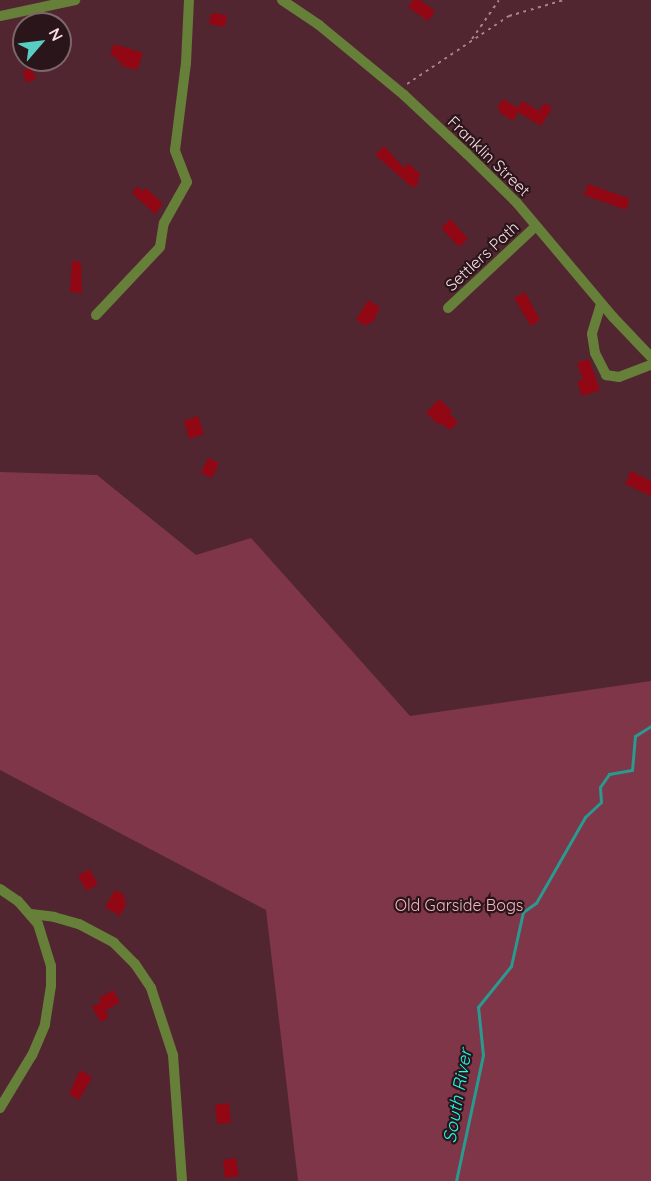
<!DOCTYPE html>
<html>
<head>
<meta charset="utf-8">
<style>
  body { margin:0 }
  #map { position:relative; width:651px; height:1181px; overflow:hidden; background:#512630; font-family:Quicksand,sans-serif }
  div>[style] { position:absolute }
  [style*='--x'] { left:calc(var(--x)*1px); top:calc(var(--y)*1px); width:calc(var(--w)*1px); rotate:calc(var(--a)*1deg) }
  .green>* { inset:0; background:#7f3649 }
  .stream>* { height:3px; margin:-1.5px; padding:0 1.5px; transform-origin:1.5px; border-radius:1.5px; background:#299a90 }
  .building>* { inset:0; background:#910814 }
  .path>* { height:2px; margin-top:-1px; transform-origin:0; background:repeating-linear-gradient(90deg,#a7848b 0 3px,transparent 0 7.5px) }
  .minor>* { height:10px; margin:-5px; padding:0 5px; transform-origin:5px; border-radius:5px; background:#667f39 }
  span { translate:-50% -50%; white-space:nowrap; text-align:center; line-height:1.15; -webkit-text-stroke:4.5px #2a161a; paint-order:stroke }
  .street-label { font-size:16px; color:#fadde2 }
  .park-label { font-size:16px; color:#f8b6c3 }
  .water-label { font-size:18px; color:#18ffed; font-style:italic }
  .north { position:absolute; left:12px; top:12px; width:60px; height:60px; box-sizing:border-box; background:#2a161a; border:2px solid #7d666a; border-radius:50%; rotate:62deg; font-size:16px; font-weight:700; line-height:24px; text-align:center; color:#fadde2 }
  .north::after { content:''; display:block; margin:auto; width:21px; height:27px; background:#57cec1; clip-path:polygon(50% 0,100% 100%,50% 72%,0 100%) }
</style>
</head>
<body>
<div id="map">
  <div class="green">
    <div style="clip-path:polygon(0 472px,97px 475px,196px 555px,251px 538px,410px 716px,651px 681px,651px 1181px,298px 1181px,266px 910px,0 770px)"></div>
  </div>
  <div class="stream">
    <div style="--x:456;--y:1181;--w:129;--a:-77.9"></div>
    <div style="--x:483;--y:1055;--w:48;--a:-95.9"></div>
    <div style="--x:478;--y:1007;--w:53;--a:-51.2"></div>
    <div style="--x:511;--y:966;--w:55;--a:-77.5"></div>
    <div style="--x:523;--y:912;--w:16;--a:-35"></div>
    <div style="--x:536;--y:903;--w:99;--a:-60.3"></div>
    <div style="--x:585;--y:817;--w:22;--a:-43"></div>
    <div style="--x:601;--y:802;--w:15;--a:-94"></div>
    <div style="--x:600;--y:787;--w:16;--a:-55"></div>
    <div style="--x:609;--y:774;--w:23;--a:-10"></div>
    <div style="--x:632;--y:770;--w:34;--a:-85"></div>
    <div style="--x:635;--y:736;--w:19;--a:-32"></div>
  </div>
  <div class="building">
    <div style="clip-path:polygon(413px 0,420px 0,435px 11px,428px 21px,408px 7px)"></div>
    <div style="clip-path:polygon(211px 13px,227px 15px,225px 27px,209px 24px)"></div>
    <div style="clip-path:polygon(114px 44px,143px 53px,137px 70px,121px 66px,122px 63px,117px 61px,118px 58px,110px 55px)"></div>
    <div style="clip-path:polygon(31px 67px,36px 78px,27px 83px,22px 72px)"></div>
    <div style="clip-path:polygon(503px 99px,518px 108px,522px 101px,539px 111px,544px 103px,552px 108px,541px 126px,518px 112px,513px 121px,499px 112px,500px 110px,497px 108px)"></div>
    <div style="clip-path:polygon(384px 146px,404px 168px,408px 163px,421px 175px,417px 179px,420px 182px,413px 188px,375px 155px)"></div>
    <div style="clip-path:polygon(588px 184px,630px 199px,626px 210px,584px 195px)"></div>
    <div style="clip-path:polygon(137px 186px,142px 191px,146px 188px,163px 204px,155px 214px,132px 193px)"></div>
    <div style="clip-path:polygon(451px 219px,468px 239px,459px 247px,441px 228px)"></div>
    <div style="clip-path:polygon(72px 261px,81px 262px,82px 293px,70px 292px)"></div>
    <div style="clip-path:polygon(525px 292px,540px 320px,531px 326px,514px 298px)"></div>
    <div style="clip-path:polygon(368px 300px,380px 307px,372px 324px,369px 322px,366px 326px,356px 320px)"></div>
    <div style="clip-path:polygon(589px 359px,600px 390px,582px 396px,577px 382px,583px 380px,577px 363px)"></div>
    <div style="clip-path:polygon(439px 399px,452px 411px,450px 414px,458px 422px,450px 430px,441px 423px,439px 425px,426px 413px)"></div>
    <div style="clip-path:polygon(198px 416px,204px 434px,189px 439px,184px 421px)"></div>
    <div style="clip-path:polygon(208px 458px,219px 463px,212px 478px,201px 473px)"></div>
    <div style="clip-path:polygon(631px 471px,651px 481px,651px 496px,625px 484px)"></div>
    <div style="clip-path:polygon(89px 869px,98px 884px,87px 891px,78px 876px)"></div>
    <div style="clip-path:polygon(115px 890px,126px 896px,123px 901px,127px 903px,120px 916px,105px 907px)"></div>
    <div style="clip-path:polygon(113px 990px,120px 1002px,105px 1011px,109px 1017px,101px 1022px,92px 1007px,101px 1002px,99px 998px)"></div>
    <div style="clip-path:polygon(80px 1070px,92px 1077px,79px 1100px,69px 1094px)"></div>
    <div style="clip-path:polygon(229px 1103px,231px 1123px,217px 1124px,215px 1105px)"></div>
    <div style="clip-path:polygon(236px 1158px,239px 1176px,225px 1178px,223px 1160px)"></div>
  </div>
  <div class="path">
    <div style="--x:472;--y:39;--w:47;--a:-55.3"></div>
    <div style="--x:407;--y:84;--w:123;--a:-33.7"></div>
    <div style="--x:509;--y:16;--w:57;--a:-16.2"></div>
  </div>
  <div class="minor">
    <div style="--x:282;--y:0;--w:45;--a:34"></div>
    <div style="--x:319;--y:25;--w:110;--a:39.5"></div>
    <div style="--x:404;--y:95;--w:86;--a:43.1"></div>
    <div style="--x:467;--y:154;--w:70;--a:44.4"></div>
    <div style="--x:517;--y:203;--w:149;--a:49.9"></div>
    <div style="--x:613;--y:317;--w:55;--a:46.5"></div>
    <div style="--x:0;--y:16;--w:77;--a:-12"></div>
    <div style="--x:601;--y:304;--w:31;--a:107"></div>
    <div style="--x:592;--y:334;--w:19;--a:81"></div>
    <div style="--x:595;--y:353;--w:25;--a:63"></div>
    <div style="--x:606;--y:375;--w:13;--a:9"></div>
    <div style="--x:619;--y:377;--w:34;--a:-21"></div>
    <div style="--x:448;--y:308;--w:120;--a:-43"></div>
    <div style="--x:96;--y:315;--w:93;--a:-46.7"></div>
    <div style="--x:160;--y:247;--w:24;--a:-81"></div>
    <div style="--x:164;--y:223;--w:47;--a:-60.7"></div>
    <div style="--x:187;--y:182;--w:34;--a:-111"></div>
    <div style="--x:175;--y:150;--w:88;--a:-82.8"></div>
    <div style="--x:186;--y:63;--w:63;--a:-87.3"></div>
    <div style="--x:0;--y:889;--w:22;--a:34"></div>
    <div style="--x:18;--y:901;--w:30;--a:49"></div>
    <div style="--x:38;--y:924;--w:44;--a:72.8"></div>
    <div style="--x:51;--y:966;--w:20;--a:90"></div>
    <div style="--x:51;--y:986;--w:39;--a:99"></div>
    <div style="--x:45;--y:1025;--w:33;--a:113"></div>
    <div style="--x:32;--y:1055;--w:62;--a:121.1"></div>
    <div style="--x:31;--y:914;--w:23;--a:7"></div>
    <div style="--x:54;--y:917;--w:26;--a:16"></div>
    <div style="--x:79;--y:924;--w:40;--a:28"></div>
    <div style="--x:114;--y:943;--w:30;--a:45"></div>
    <div style="--x:135;--y:964;--w:29;--a:56"></div>
    <div style="--x:151;--y:988;--w:71;--a:71.8"></div>
    <div style="--x:173;--y:1055;--w:126;--a:85.9"></div>
  </div>
  <div class="street-label">
    <span style="left:489px;top:156px;rotate:44deg">Franklin Street</span>
    <span style="left:482px;top:256px;rotate:-43deg">Settlers Path</span>
  </div>
  <div class="park-label">
    <span style="left:459px;top:905px">Old Garside Bogs</span>
  </div>
  <div class="water-label">
    <span style="left:458px;top:1096px;rotate:-80deg">South River</span>
  </div>
  <div class="north">N</div>
</div>
</body>
</html>
